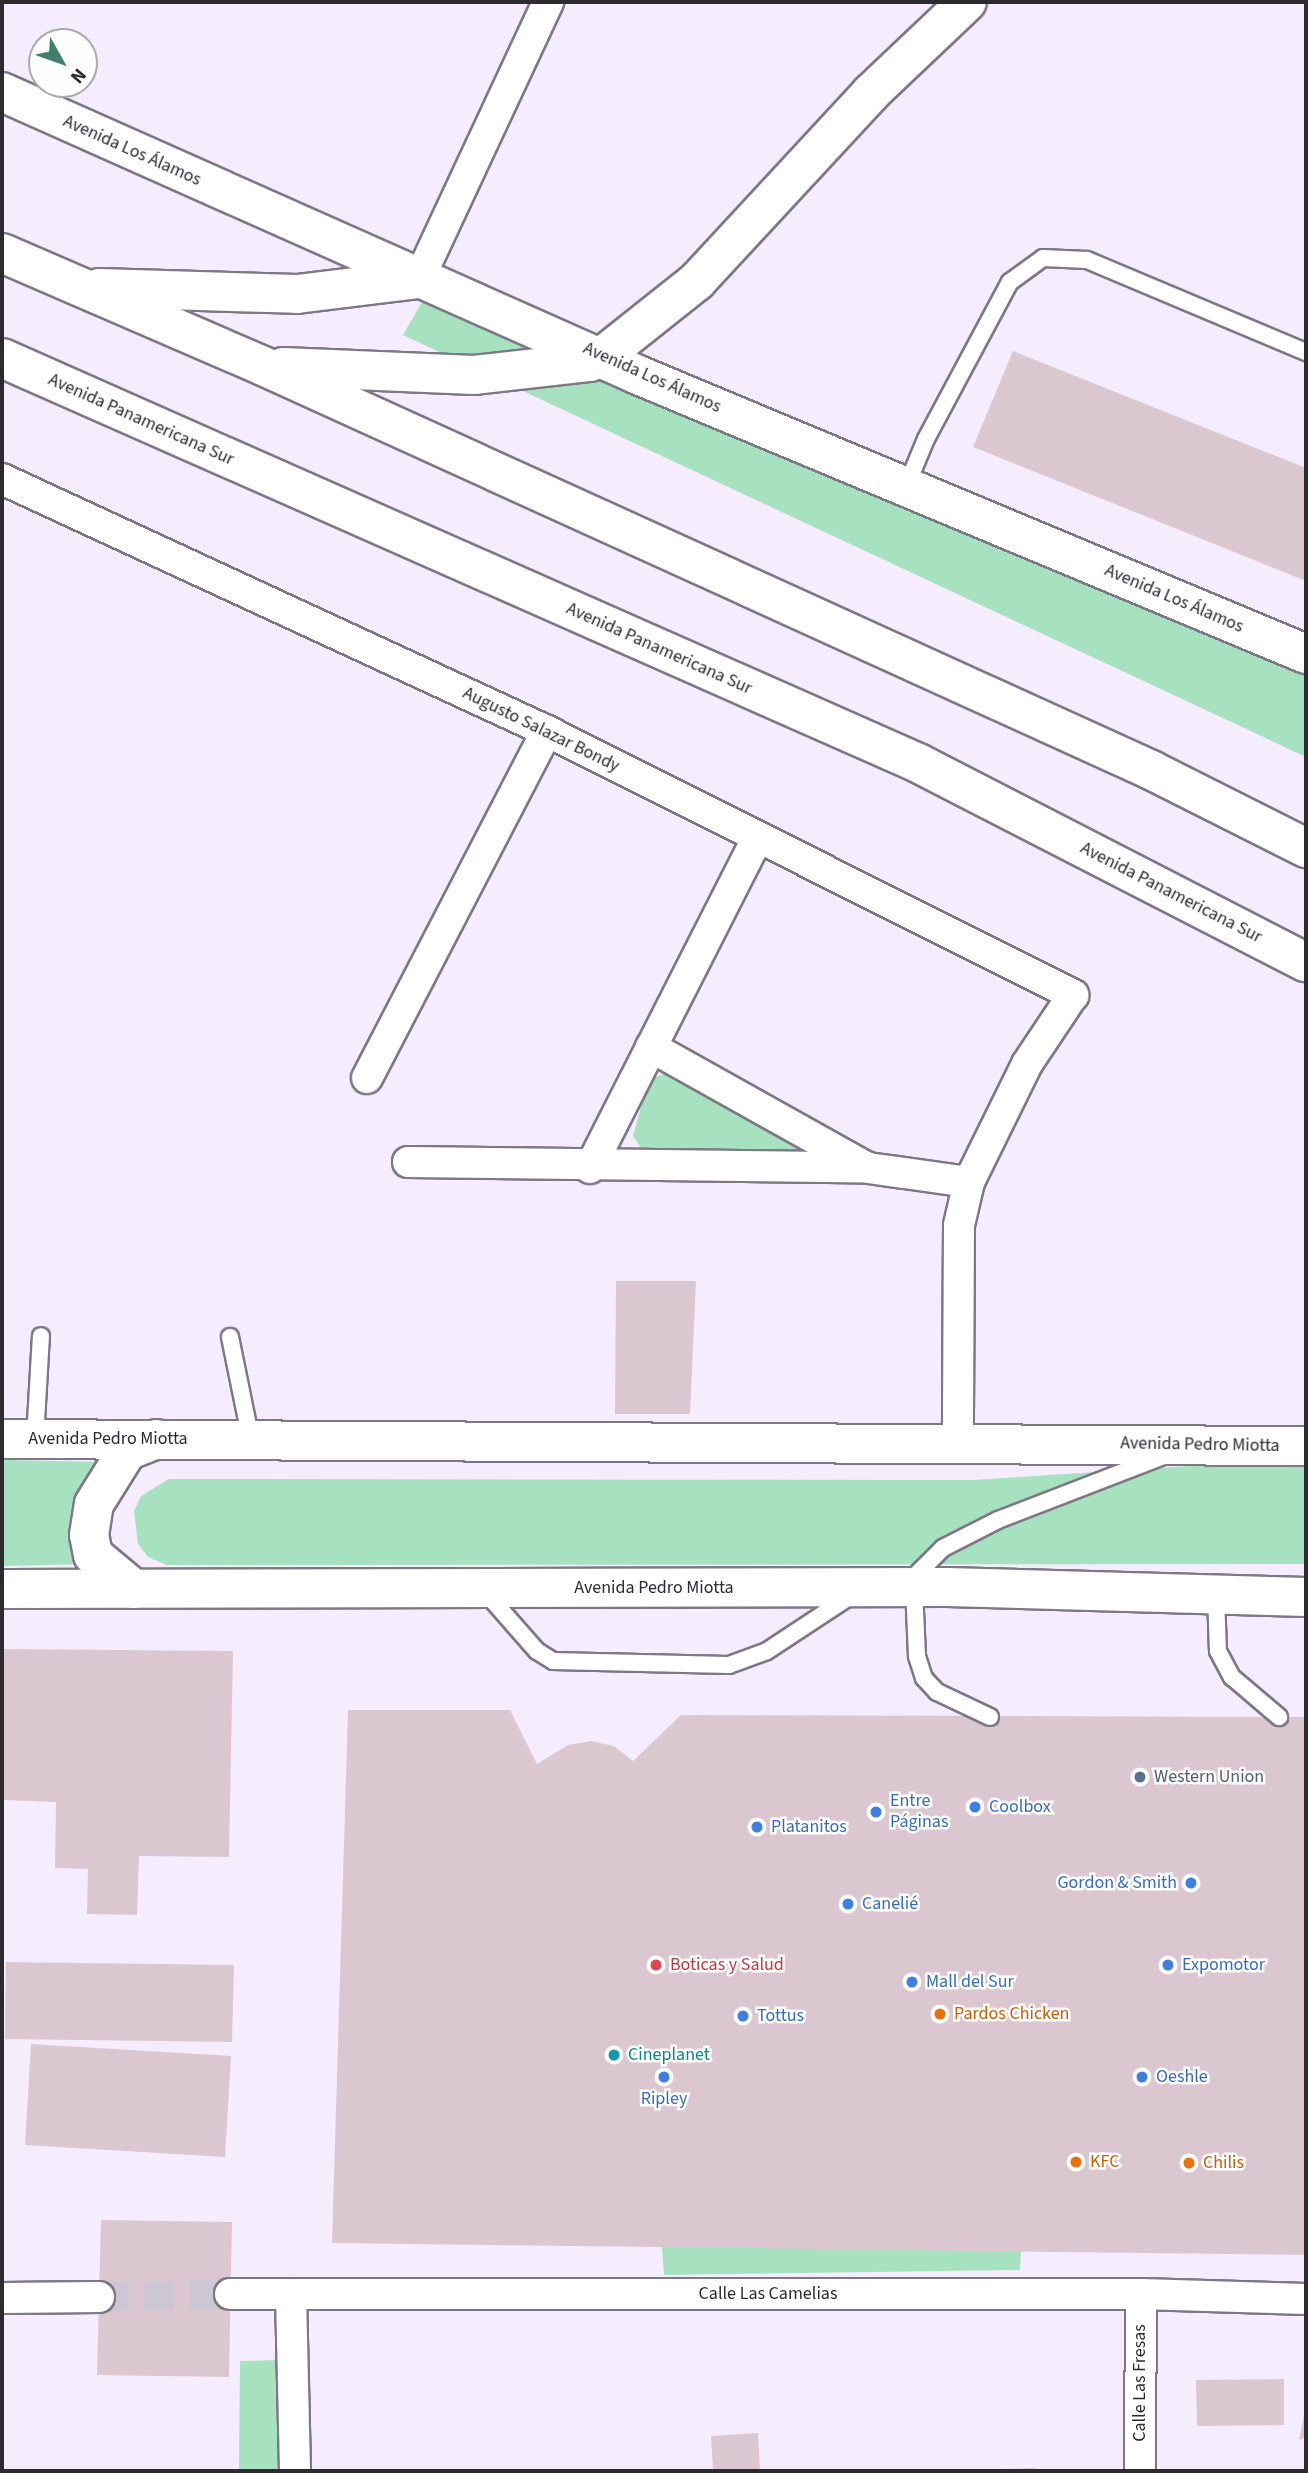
<!DOCTYPE html>
<html>
<head>
<meta charset="utf-8">
<style>
  body { margin:0 }
  #map { position:relative; width:1308px; height:2473px; overflow:hidden; background:#f5edfe; font-family:"Source Sans 3",sans-serif }
  div>[style] { position:absolute }
  [style*='--x'] { left:calc(var(--x)*1px); top:calc(var(--y)*1px); width:calc(var(--w)*1px); rotate:calc(var(--a)*1deg) }
  .green>* { inset:0; background:#a6e1c0 }
  .building>* { inset:0; background:#dbc7cf }
  .minor-tunnel>* { height:30px; margin-top:-15px; transform-origin:0; background:repeating-linear-gradient(90deg,#cdc6d5 0 30px,transparent 0 45px) }
  .roads { filter:drop-shadow(2px 0 #7e7786) drop-shadow(-2px 0 #7e7786) drop-shadow(0 2px #7e7786) drop-shadow(0 -2px #7e7786) }
  .service>* { height:16px; margin:-8px; padding:0 8px; transform-origin:8px; border-radius:8px; background:#fff }
  .minor>* { height:30px; margin:-15px; padding:0 15px; transform-origin:15px; border-radius:15px; background:#fff }
  .tertiary>* { height:38px; margin:-19px; padding:0 19px; transform-origin:19px; border-radius:19px; background:#fff }
  .secondary>* { height:38px; margin:-19px; padding:0 19px; transform-origin:19px; border-radius:19px; background:#fff }
  .trunk>* { height:38px; margin:-19px; padding:0 19px; transform-origin:19px; border-radius:19px; background:#fff }
  .motorway>* { height:38px; margin:-19px; padding:0 19px; transform-origin:19px; border-radius:19px; background:#fff }
  .dots>* { width:19px; height:19px; translate:-50% -50%; box-sizing:border-box; border:4px solid #fefefe; border-radius:50% }
  span { translate:-50% -50%; white-space:nowrap; text-align:center; line-height:1.15; -webkit-text-stroke:5px #fefefe; paint-order:stroke }
  .street-label { font-size:18px; color:#2d2a30 }
  .service-label { font-size:18px; color:#4e5e75 }
  .left { translate:0 -50%; text-align:left }
  .shop-label { font-size:18px; color:#366cbe }
  .right { translate:-100% -50%; text-align:right }
  .health-label { font-size:18px; color:#be3a42 }
  .food-label { font-size:18px; color:#c56008 }
  .culture-label { font-size:18px; color:#0d838f }
  .frame { position:absolute; inset:0; border:4px solid #2d2a30; pointer-events:none }
  .north { position:absolute; left:28px; top:28px; width:70px; height:70px; box-sizing:border-box; background:#fefefe; border:2px solid #aaa9ac; border-radius:50%; rotate:130deg; font-size:19px; font-weight:700; line-height:28px; text-align:center; color:#2d2a30 }
  .north::after { content:''; display:block; margin:auto; width:24px; height:32px; background:#407f6d; clip-path:polygon(50% 0,100% 100%,50% 72%,0 100%) }
</style>
</head>
<body>
<div id="map">
  <div class="green">
    <div style="clip-path:polygon(423px 300px,1306px 675px,1306px 757px,403px 335px)"></div>
    <div style="clip-path:polygon(671px 1070px,803px 1149px,797px 1158px,644px 1152px,633px 1136px,648px 1081px)"></div>
    <div style="clip-path:polygon(2px 1460px,104px 1462px,90px 1564px,2px 1566px)"></div>
    <div style="clip-path:polygon(1264px 1461px,1306px 1462px,1306px 1564px,167px 1565px,148px 1557px,138px 1544px,134px 1511px,141px 1496px,169px 1479px,974px 1480px)"></div>
    <div style="clip-path:polygon(662px 2247px,1021px 2249px,1020px 2270px,664px 2275px)"></div>
    <div style="clip-path:polygon(283px 2360px,283px 2471px,239px 2471px,240px 2361px)"></div>
  </div>
  <div class="building">
    <div style="clip-path:polygon(1013px 351px,1306px 468px,1306px 581px,973px 447px)"></div>
    <div style="clip-path:polygon(616px 1281px,696px 1281px,690px 1414px,615px 1414px)"></div>
    <div style="clip-path:polygon(2px 1649px,233px 1651px,229px 1857px,139px 1856px,137px 1915px,87px 1914px,88px 1869px,55px 1868px,56px 1802px,2px 1800px)"></div>
    <div style="clip-path:polygon(348px 1710px,510px 1710px,537px 1764px,568px 1745px,591px 1741px,614px 1746px,633px 1761px,681px 1715px,1306px 1717px,1306px 2255px,332px 2243px)"></div>
    <div style="clip-path:polygon(6px 1962px,234px 1965px,232px 2042px,5px 2039px)"></div>
    <div style="clip-path:polygon(31px 2044px,231px 2056px,225px 2157px,25px 2145px)"></div>
    <div style="clip-path:polygon(101px 2220px,232px 2222px,229px 2377px,97px 2375px)"></div>
    <div style="clip-path:polygon(1284px 2379px,1284px 2425px,1197px 2426px,1196px 2380px)"></div>
    <div style="clip-path:polygon(1305px 2410px,1306px 2437px,1299px 2440px)"></div>
    <div style="clip-path:polygon(758px 2433px,760px 2471px,713px 2471px,711px 2436px)"></div>
    <div style="clip-path:polygon(1036px 2468px,1036px 2471px,1001px 2471px,1001px 2469px)"></div>
  </div>
  <div class="minor-tunnel">
    <div style="--x:99;--y:2297;--w:131;--a:-1.3"></div>
  </div>
  <div class="roads">
    <div class="service">
      <div style="--x:906;--y:487;--w:52;--a:-67.4"></div>
      <div style="--x:926;--y:439;--w:178;--a:-61.9"></div>
      <div style="--x:1010;--y:282;--w:41;--a:-36"></div>
      <div style="--x:1043;--y:258;--w:44;--a:2.6"></div>
      <div style="--x:1087;--y:260;--w:238;--a:22.8"></div>
      <div style="--x:230;--y:1337;--w:105;--a:78.5"></div>
      <div style="--x:35;--y:1439;--w:103;--a:-86.7"></div>
      <div style="--x:486;--y:1593;--w:77;--a:48.7"></div>
      <div style="--x:537;--y:1651;--w:19;--a:32"></div>
      <div style="--x:553;--y:1661;--w:176;--a:1.3"></div>
      <div style="--x:729;--y:1665;--w:40;--a:-20.2"></div>
      <div style="--x:767;--y:1651;--w:102;--a:-33.4"></div>
      <div style="--x:1216;--y:1595;--w:56;--a:88"></div>
      <div style="--x:1218;--y:1651;--w:30;--a:62"></div>
      <div style="--x:1232;--y:1677;--w:62;--a:40.4"></div>
      <div style="--x:990;--y:1717;--w:59;--a:-154.7"></div>
      <div style="--x:937;--y:1692;--w:19;--a:-133"></div>
      <div style="--x:924;--y:1678;--w:23;--a:-108"></div>
      <div style="--x:917;--y:1656;--w:68;--a:-92.5"></div>
      <div style="--x:914;--y:1588;--w:17;--a:-73"></div>
      <div style="--x:919;--y:1572;--w:34;--a:-45"></div>
      <div style="--x:943;--y:1548;--w:62;--a:-27"></div>
      <div style="--x:998;--y:1520;--w:175;--a:-21.1"></div>
    </div>
    <div class="minor">
      <div style="--x:419;--y:279;--w:306;--a:-65"></div>
      <div style="--x:2;--y:479;--w:600;--a:24.82"></div>
      <div style="--x:547;--y:731;--w:589;--a:26.65"></div>
      <div style="--x:1073;--y:995;--w:83;--a:123.7"></div>
      <div style="--x:1027;--y:1064;--w:131;--a:116.2"></div>
      <div style="--x:969;--y:1182;--w:44;--a:103.1"></div>
      <div style="--x:959;--y:1225;--w:218;--a:90.3"></div>
      <div style="--x:651;--y:1047;--w:244;--a:29.2"></div>
      <div style="--x:367;--y:1078;--w:391;--a:-62.6"></div>
      <div style="--x:408;--y:1162;--w:460;--a:0.7"></div>
      <div style="--x:868;--y:1168;--w:102;--a:7.9"></div>
      <div style="--x:590;--y:1168;--w:369;--a:-63.1"></div>
      <div style="--x:230;--y:2294;--w:911;--a:0"></div>
      <div style="--x:1141;--y:2294;--w:165;--a:1.7"></div>
      <div style="--x:291;--y:2294;--w:177;--a:88.7"></div>
      <div style="--x:2;--y:2298;--w:97;--a:-0.6"></div>
      <div style="--x:1140;--y:2471;--w:177;--a:-89.7"></div>
    </div>
    <div class="tertiary">
      <div style="--x:2;--y:92;--w:696;--a:23.99"></div>
      <div style="--x:638;--y:375;--w:724;--a:22.67"></div>
    </div>
    <div class="secondary">
      <div style="--x:2;--y:1439;--w:1304;--a:0.31"></div>
      <div style="--x:2;--y:1589;--w:945;--a:-0.12"></div>
      <div style="--x:947;--y:1587;--w:359;--a:1.6"></div>
      <div style="--x:134;--y:1589;--w:53;--a:-140.3"></div>
      <div style="--x:93;--y:1555;--w:20;--a:-101"></div>
      <div style="--x:89;--y:1535;--w:31;--a:-81"></div>
      <div style="--x:94;--y:1504;--w:62;--a:-58.1"></div>
      <div style="--x:127;--y:1451;--w:32;--a:-22"></div>
    </div>
    <div class="trunk">
      <div style="--x:604;--y:355;--w:119;--a:-38.5"></div>
      <div style="--x:697;--y:281;--w:256;--a:-47.2"></div>
      <div style="--x:871;--y:93;--w:132;--a:-43.5"></div>
    </div>
    <div class="motorway">
      <div style="--x:2;--y:253;--w:284;--a:23.4"></div>
      <div style="--x:263;--y:366;--w:976;--a:24.46"></div>
      <div style="--x:1151;--y:770;--w:174;--a:26.7"></div>
      <div style="--x:99;--y:288;--w:198;--a:1.7"></div>
      <div style="--x:297;--y:294;--w:123;--a:-7"></div>
      <div style="--x:2;--y:358;--w:1002;--a:23.85"></div>
      <div style="--x:918;--y:763;--w:436;--a:27.2"></div>
      <div style="--x:283;--y:367;--w:191;--a:2.4"></div>
      <div style="--x:474;--y:375;--w:117;--a:-6.4"></div>
      <div style="--x:590;--y:362;--w:16;--a:-27"></div>
    </div>
  </div>
  <div class="dots">
    <div style="left:1140px;top:1777px;background:#5c6f8a"></div>
    <div style="left:975px;top:1807px;background:#3f7fe0"></div>
    <div style="left:876px;top:1812px;background:#3f7fe0"></div>
    <div style="left:757px;top:1827px;background:#3f7fe0"></div>
    <div style="left:1191px;top:1883px;background:#3f7fe0"></div>
    <div style="left:848px;top:1904px;background:#3f7fe0"></div>
    <div style="left:656px;top:1965px;background:#e0444e"></div>
    <div style="left:1168px;top:1965px;background:#3f7fe0"></div>
    <div style="left:912px;top:1982px;background:#3f7fe0"></div>
    <div style="left:940px;top:2014px;background:#e8710a"></div>
    <div style="left:743px;top:2016px;background:#3f7fe0"></div>
    <div style="left:614px;top:2055px;background:#0f9aa8"></div>
    <div style="left:664px;top:2077px;background:#3f7fe0"></div>
    <div style="left:1142px;top:2077px;background:#3f7fe0"></div>
    <div style="left:1076px;top:2162px;background:#e8710a"></div>
    <div style="left:1189px;top:2163px;background:#e8710a"></div>
  </div>
  <div class="street-label">
    <span style="left:132px;top:151px;rotate:24deg">Avenida Los Álamos</span>
    <span style="left:652px;top:378px;rotate:24deg">Avenida Los Álamos</span>
    <span style="left:141px;top:420px;rotate:24deg">Avenida Panamericana Sur</span>
    <span style="left:1174px;top:599px;rotate:23deg">Avenida Los Álamos</span>
    <span style="left:659px;top:649px;rotate:24deg">Avenida Panamericana Sur</span>
    <span style="left:541px;top:730px;rotate:26deg">Augusto Salazar Bondy</span>
    <span style="left:1171px;top:893px;rotate:27deg">Avenida Panamericana Sur</span>
    <span style="left:108px;top:1439px">Avenida Pedro Miotta</span>
    <span style="left:1200px;top:1445px;rotate:1deg">Avenida Pedro Miotta</span>
    <span style="left:654px;top:1588px">Avenida Pedro Miotta</span>
    <span style="left:768px;top:2294px">Calle Las Camelias</span>
    <span style="left:1140px;top:2383px;rotate:-90deg">Calle Las Fresas</span>
  </div>
  <div class="service-label">
    <span class="left" style="left:1154px;top:1777px">Western Union</span>
  </div>
  <div class="shop-label">
    <span class="left" style="left:890px;top:1812px">Entre<br>Páginas</span>
    <span class="left" style="left:989px;top:1807px">Coolbox</span>
    <span class="left" style="left:771px;top:1827px">Platanitos</span>
    <span class="right" style="left:1177px;top:1883px">Gordon &amp; Smith</span>
    <span class="left" style="left:862px;top:1904px">Canelié</span>
    <span class="left" style="left:1182px;top:1965px">Expomotor</span>
    <span class="left" style="left:926px;top:1982px">Mall del Sur</span>
    <span class="left" style="left:757px;top:2016px">Tottus</span>
    <span class="left" style="left:1156px;top:2077px">Oeshle</span>
    <span style="left:664px;top:2099px">Ripley</span>
  </div>
  <div class="health-label">
    <span class="left" style="left:670px;top:1965px">Boticas y Salud</span>
  </div>
  <div class="food-label">
    <span class="left" style="left:954px;top:2014px">Pardos Chicken</span>
    <span class="left" style="left:1090px;top:2162px">KFC</span>
    <span class="left" style="left:1203px;top:2163px">Chilis</span>
  </div>
  <div class="culture-label">
    <span class="left" style="left:628px;top:2055px">Cineplanet</span>
  </div>
  <div class="frame"></div>
  <div class="north">N</div>
</div>
</body>
</html>
